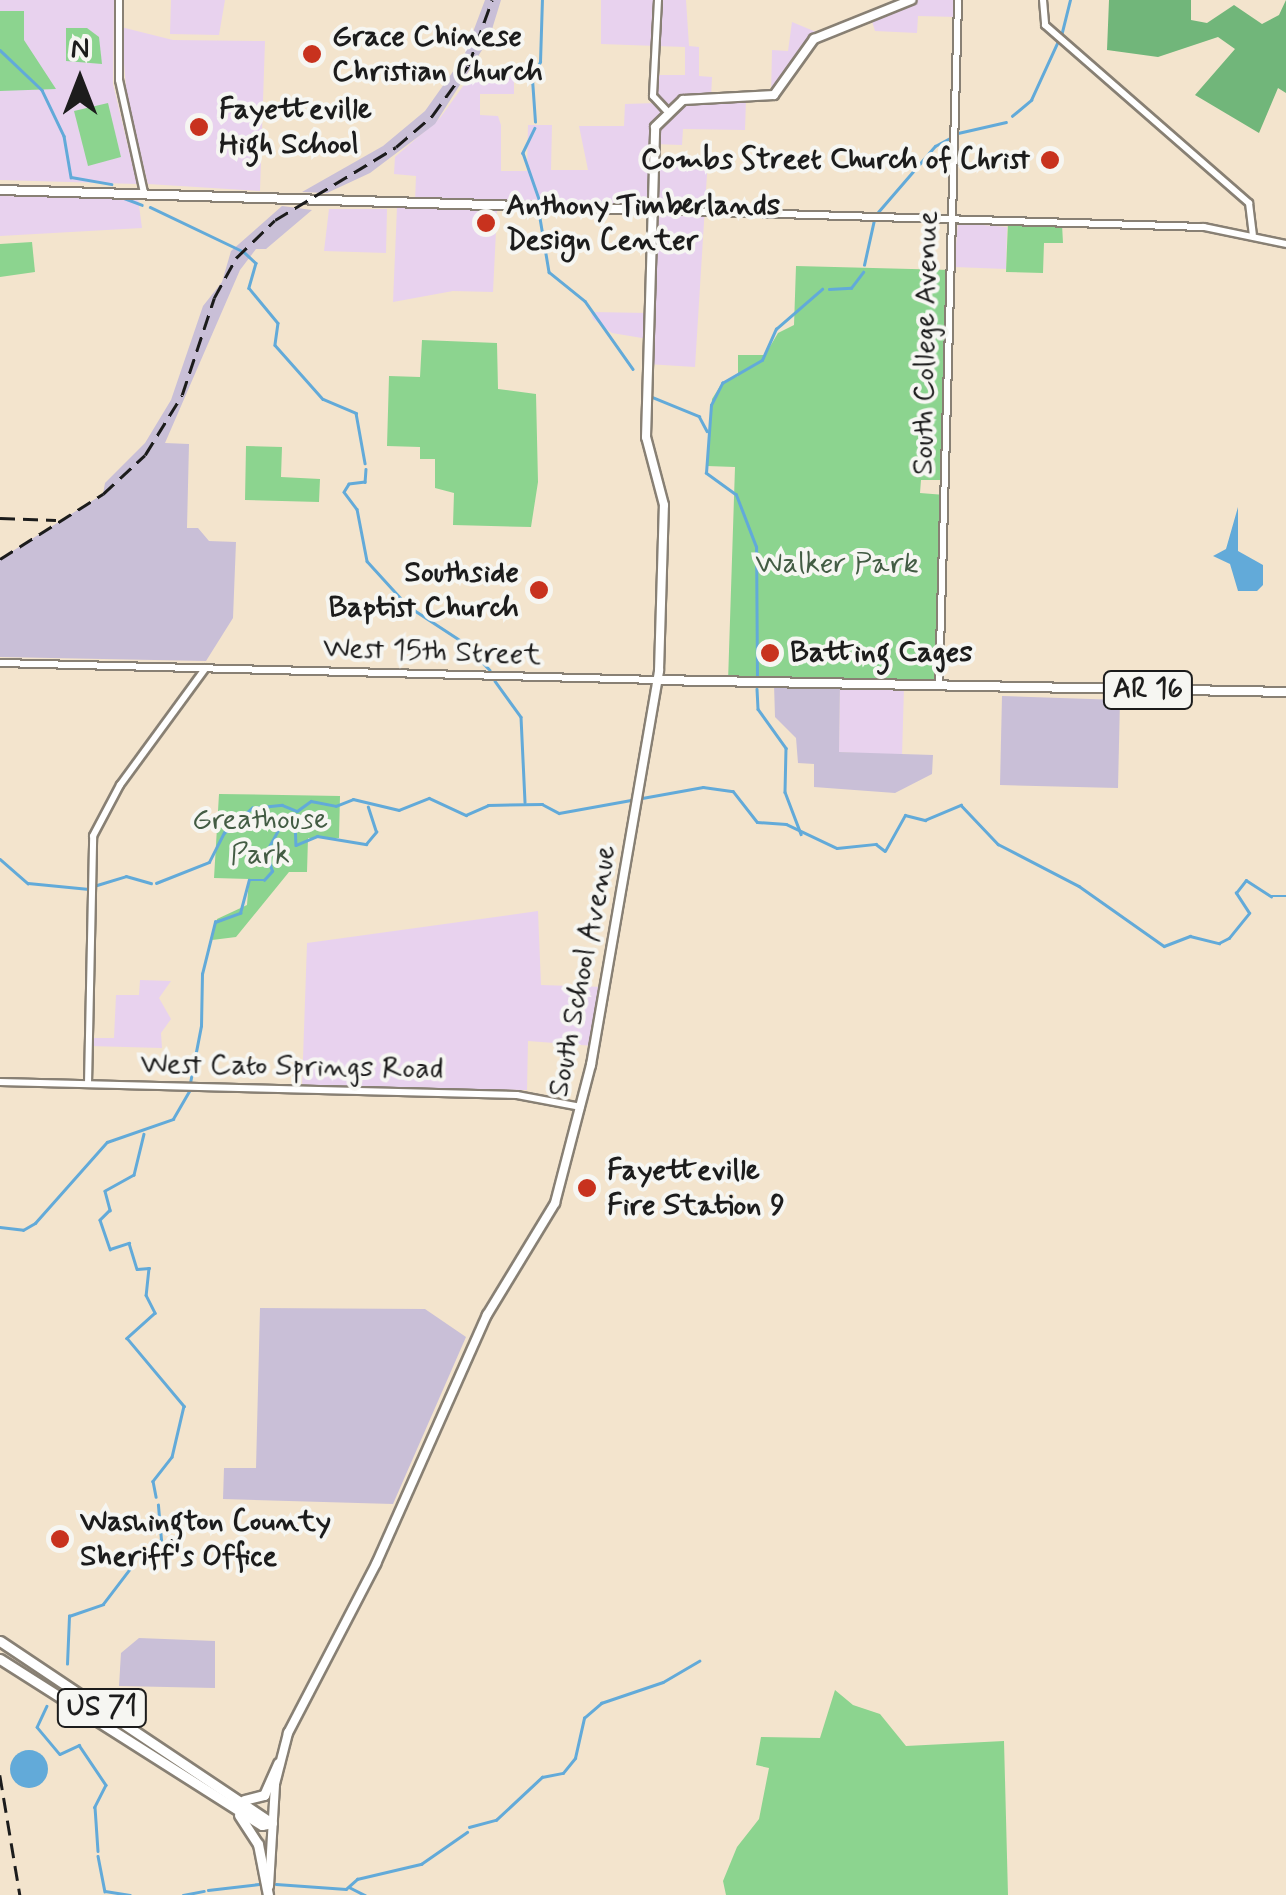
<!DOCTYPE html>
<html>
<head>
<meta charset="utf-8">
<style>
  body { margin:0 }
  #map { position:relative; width:1286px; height:1895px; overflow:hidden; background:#f3e4cd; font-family:Mynerve,sans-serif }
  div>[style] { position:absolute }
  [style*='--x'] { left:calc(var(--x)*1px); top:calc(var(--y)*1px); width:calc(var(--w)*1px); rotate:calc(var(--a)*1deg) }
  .built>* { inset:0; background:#e8d2ee }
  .industrial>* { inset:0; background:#c9bfd7 }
  .green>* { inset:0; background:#8cd48f }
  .forest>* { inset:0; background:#71b67a }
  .water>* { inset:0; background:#62aad9 }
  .round { border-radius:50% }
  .stream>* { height:2.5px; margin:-1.25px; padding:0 1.25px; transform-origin:1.25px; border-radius:1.25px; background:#62aad9 }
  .roads { filter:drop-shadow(2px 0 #888074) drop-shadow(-2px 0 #888074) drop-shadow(0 2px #888074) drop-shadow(0 -2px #888074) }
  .secondary>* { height:6px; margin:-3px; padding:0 3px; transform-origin:3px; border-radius:3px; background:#fff }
  .primary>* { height:8px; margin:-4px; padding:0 4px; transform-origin:4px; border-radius:4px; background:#fff }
  .highway>* { height:9px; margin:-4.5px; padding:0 4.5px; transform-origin:4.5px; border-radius:4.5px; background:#fff }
  .rail>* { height:2.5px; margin-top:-1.25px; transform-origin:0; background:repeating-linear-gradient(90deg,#1c1c1c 0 15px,transparent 0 23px) }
  .dots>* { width:28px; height:28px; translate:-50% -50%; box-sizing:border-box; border:5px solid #f6f6f2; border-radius:50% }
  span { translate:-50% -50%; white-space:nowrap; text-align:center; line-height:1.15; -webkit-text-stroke:8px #f6f6f2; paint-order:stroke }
  .shield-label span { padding:2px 8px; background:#f6f6f2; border:2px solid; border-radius:8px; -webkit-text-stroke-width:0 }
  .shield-label { font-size:28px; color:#1c1c1c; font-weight:700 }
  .poi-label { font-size:30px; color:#1c1c1c; font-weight:700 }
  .left { translate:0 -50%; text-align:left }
  .right { translate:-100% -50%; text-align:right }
  .street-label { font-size:30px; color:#1c1c1c }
  .park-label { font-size:30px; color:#435c44 }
  .north { position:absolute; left:30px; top:30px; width:100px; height:100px; -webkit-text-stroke:8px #f6f6f2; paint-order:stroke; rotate:0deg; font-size:28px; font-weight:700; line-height:40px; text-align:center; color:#1c1c1c }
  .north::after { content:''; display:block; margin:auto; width:35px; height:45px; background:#1c1c1c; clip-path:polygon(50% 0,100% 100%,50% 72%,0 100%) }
</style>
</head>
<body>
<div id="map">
  <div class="built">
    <div style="clip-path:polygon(0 0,114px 0,113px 84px,137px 184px,0 180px)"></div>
    <div style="clip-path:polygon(171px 0,225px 0,219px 35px,170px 34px)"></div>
    <div style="clip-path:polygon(601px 0,686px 0,689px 46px,699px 47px,699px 76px,712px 77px,711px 98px,746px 100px,745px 130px,683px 129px,682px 145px,653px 144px,652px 157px,708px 158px,695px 367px,647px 364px,648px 339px,612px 333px,593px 319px,591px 312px,648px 313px,650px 210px,415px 201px,416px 176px,394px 174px,395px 157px,440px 118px,474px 71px,514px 75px,514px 94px,480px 94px,480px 115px,498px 116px,501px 125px,501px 171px,527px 171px,528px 125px,552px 125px,551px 170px,588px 170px,579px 126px,624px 126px,625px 104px,657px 103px,654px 75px,685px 75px,685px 47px,601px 44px)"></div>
    <div style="clip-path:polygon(911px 0,958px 0,957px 17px,918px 16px,917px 33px,875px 31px,870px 15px)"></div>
    <div style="clip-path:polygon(792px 22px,821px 34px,771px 96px,772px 50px,788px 51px)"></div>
    <div style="clip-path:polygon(121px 27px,173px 40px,265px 41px,260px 191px,148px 184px,127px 99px)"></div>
    <div style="clip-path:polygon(0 196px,138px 198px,142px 228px,0 236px)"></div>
    <div style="clip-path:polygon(397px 207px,497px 211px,493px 292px,453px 291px,393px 302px)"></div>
    <div style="clip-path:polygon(329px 209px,387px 209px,386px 253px,324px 251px)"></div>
    <div style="clip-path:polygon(958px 223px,1007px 227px,1006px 269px,954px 267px)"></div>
    <div style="clip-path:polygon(840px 685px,904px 687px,902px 756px,839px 752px)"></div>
    <div style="clip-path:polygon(538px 911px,541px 985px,605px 987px,594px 1046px,528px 1041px,527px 1090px,302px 1087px,307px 943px)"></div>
    <div style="clip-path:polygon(140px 980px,171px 981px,159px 998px,171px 1019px,161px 1033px,162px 1048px,89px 1046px,90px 1038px,114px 1038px,116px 995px,139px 995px)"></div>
  </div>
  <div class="industrial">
    <div style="clip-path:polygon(485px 0,501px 0,489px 39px,435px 124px,370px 173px,327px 193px,302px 192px,383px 146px,425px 111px,464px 56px)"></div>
    <div style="clip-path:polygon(282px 206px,312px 210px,266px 249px,256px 249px,240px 270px,165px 443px,189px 444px,187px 528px,198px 528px,209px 541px,236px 542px,233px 618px,206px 661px,0 657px,0 559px,103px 494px,105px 483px,145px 443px,171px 400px,203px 306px,222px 282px,231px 251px)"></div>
    <div style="clip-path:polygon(774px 684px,840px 685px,839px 752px,933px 755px,932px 774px,895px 793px,814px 787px,814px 764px,798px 763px,796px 738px,775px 717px)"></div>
    <div style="clip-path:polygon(1002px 696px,1120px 700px,1118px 788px,1000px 785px)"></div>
    <div style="clip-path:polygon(260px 1308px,425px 1309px,466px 1337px,393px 1504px,223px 1499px,224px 1468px,256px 1468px)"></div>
    <div style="clip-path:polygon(139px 1638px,215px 1641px,215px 1688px,119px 1686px,121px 1653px)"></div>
  </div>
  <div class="green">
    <div style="clip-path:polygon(0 11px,24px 11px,24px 40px,56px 89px,0 91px)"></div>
    <div style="clip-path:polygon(66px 28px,87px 28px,99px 37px,102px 64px,66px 61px)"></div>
    <div style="clip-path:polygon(108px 103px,121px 157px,88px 166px,74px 111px)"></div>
    <div style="clip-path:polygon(1008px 222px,1062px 224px,1063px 243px,1044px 243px,1043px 273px,1006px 272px)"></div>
    <div style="clip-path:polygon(32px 242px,35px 272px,0 277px,0 244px)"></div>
    <div style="clip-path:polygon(796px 266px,950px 270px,945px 480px,921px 480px,920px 493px,945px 495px,939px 688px,728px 682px,735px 467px,707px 466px,712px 399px,722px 383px,738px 376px,738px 355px,765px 355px,778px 333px,794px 325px)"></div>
    <div style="clip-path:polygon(422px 340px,497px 343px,498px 389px,536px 394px,538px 482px,531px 527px,453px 525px,454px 493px,435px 488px,435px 459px,420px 459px,420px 447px,387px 446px,389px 376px,420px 377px)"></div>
    <div style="clip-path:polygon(246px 446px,282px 447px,281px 477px,320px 479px,319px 502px,245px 500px)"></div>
    <div style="clip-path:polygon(219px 794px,340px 796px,339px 838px,308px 838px,307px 872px,289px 872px,236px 937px,212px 940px,217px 919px,247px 905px,249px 879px,214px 878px)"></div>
    <div style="clip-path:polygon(835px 1690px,853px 1705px,880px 1714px,906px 1746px,1004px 1741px,1008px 1895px,726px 1895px,723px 1881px,737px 1847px,759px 1819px,769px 1768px,756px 1765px,761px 1737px,820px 1738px)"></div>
  </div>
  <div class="forest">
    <div style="clip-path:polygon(1109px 0,1191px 0,1191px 20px,1207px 23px,1234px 5px,1262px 24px,1279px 15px,1286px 0,1286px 93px,1278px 88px,1259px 133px,1195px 95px,1235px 49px,1218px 37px,1158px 57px,1107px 50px)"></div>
  </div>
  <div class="water">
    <div style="clip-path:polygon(1238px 507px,1238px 551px,1263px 565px,1263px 585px,1257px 591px,1238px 591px,1230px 564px,1213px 556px,1226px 549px)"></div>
    <div class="round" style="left:10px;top:1750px;width:38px;height:38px"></div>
  </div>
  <div class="stream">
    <div style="--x:1061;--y:36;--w:37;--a:-76"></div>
    <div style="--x:0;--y:50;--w:58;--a:43.6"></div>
    <div style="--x:42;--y:90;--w:51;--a:64.4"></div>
    <div style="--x:64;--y:136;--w:42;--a:80.3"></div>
    <div style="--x:71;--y:177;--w:41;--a:9.9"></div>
    <div style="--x:1012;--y:116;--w:25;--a:-40"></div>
    <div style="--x:1031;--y:100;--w:65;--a:-65.4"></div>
    <div style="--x:535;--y:122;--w:43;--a:-94"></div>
    <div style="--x:532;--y:79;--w:19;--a:-65"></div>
    <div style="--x:540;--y:62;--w:62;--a:-88.2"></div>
    <div style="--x:535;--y:128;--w:28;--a:116"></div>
    <div style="--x:523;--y:153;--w:49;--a:70.8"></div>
    <div style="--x:958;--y:133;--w:49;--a:-12.9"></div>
    <div style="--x:124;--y:198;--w:19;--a:21"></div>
    <div style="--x:150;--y:207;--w:100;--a:25.5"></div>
    <div style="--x:539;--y:212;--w:61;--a:80.5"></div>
    <div style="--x:549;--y:272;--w:46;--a:38.9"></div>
    <div style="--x:585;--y:301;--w:83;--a:54.8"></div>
    <div style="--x:878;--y:212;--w:87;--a:-49.2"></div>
    <div style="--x:935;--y:146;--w:17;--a:-28"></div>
    <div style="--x:244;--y:252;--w:16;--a:43"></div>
    <div style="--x:256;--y:263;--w:26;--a:106"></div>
    <div style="--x:249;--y:288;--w:45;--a:50.4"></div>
    <div style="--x:278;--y:323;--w:22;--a:98"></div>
    <div style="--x:275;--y:345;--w:72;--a:48.4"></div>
    <div style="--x:323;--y:399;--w:36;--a:23"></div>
    <div style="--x:356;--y:413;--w:51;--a:79.8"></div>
    <div style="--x:864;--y:265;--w:46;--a:-77.5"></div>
    <div style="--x:829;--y:289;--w:22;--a:-3"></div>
    <div style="--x:851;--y:288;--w:20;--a:-53"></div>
    <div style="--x:652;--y:397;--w:51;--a:22"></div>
    <div style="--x:699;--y:416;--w:17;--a:62"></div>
    <div style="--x:366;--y:469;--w:13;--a:94"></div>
    <div style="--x:365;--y:482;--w:16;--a:173"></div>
    <div style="--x:349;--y:484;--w:9;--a:122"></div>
    <div style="--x:344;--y:492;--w:21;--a:53"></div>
    <div style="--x:357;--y:509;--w:53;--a:79.1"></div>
    <div style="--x:367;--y:561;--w:61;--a:47.7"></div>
    <div style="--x:408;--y:606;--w:62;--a:33.2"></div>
    <div style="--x:460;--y:640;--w:42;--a:45"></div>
    <div style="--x:757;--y:678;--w:131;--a:-90.4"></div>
    <div style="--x:756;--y:547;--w:56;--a:-111"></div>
    <div style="--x:736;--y:495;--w:37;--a:-144"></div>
    <div style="--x:706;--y:473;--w:68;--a:-85.8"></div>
    <div style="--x:711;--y:405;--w:25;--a:-63"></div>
    <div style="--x:722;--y:383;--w:46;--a:-29.9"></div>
    <div style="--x:762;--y:360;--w:34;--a:-66"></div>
    <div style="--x:776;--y:329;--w:61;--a:-41"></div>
    <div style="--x:495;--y:681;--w:44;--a:54.2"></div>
    <div style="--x:521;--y:717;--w:85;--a:87.3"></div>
    <div style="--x:757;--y:689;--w:20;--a:87"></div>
    <div style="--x:758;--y:709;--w:48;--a:54.3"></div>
    <div style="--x:786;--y:748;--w:44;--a:91.3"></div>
    <div style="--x:785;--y:792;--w:45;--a:69.1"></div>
    <div style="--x:0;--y:859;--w:37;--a:41"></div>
    <div style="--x:28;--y:883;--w:61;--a:5.6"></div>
    <div style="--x:156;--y:883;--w:57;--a:-21.6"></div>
    <div style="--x:209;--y:862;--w:33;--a:-63"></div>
    <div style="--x:224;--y:833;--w:38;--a:-42"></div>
    <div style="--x:252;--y:808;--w:30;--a:-6"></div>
    <div style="--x:282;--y:805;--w:16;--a:22"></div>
    <div style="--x:297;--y:811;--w:17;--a:-36"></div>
    <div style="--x:311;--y:801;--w:25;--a:11"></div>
    <div style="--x:336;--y:806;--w:18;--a:-22"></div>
    <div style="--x:353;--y:799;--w:47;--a:13.4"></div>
    <div style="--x:399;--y:810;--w:32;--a:-22"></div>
    <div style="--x:429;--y:798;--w:41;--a:24.7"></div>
    <div style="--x:466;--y:815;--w:24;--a:-24"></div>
    <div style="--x:488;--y:805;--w:54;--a:-1.1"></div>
    <div style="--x:542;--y:804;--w:19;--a:28"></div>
    <div style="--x:559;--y:813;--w:146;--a:-10.2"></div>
    <div style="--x:703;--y:787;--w:30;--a:8"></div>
    <div style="--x:733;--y:791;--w:39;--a:52"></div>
    <div style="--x:757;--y:822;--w:29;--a:4"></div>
    <div style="--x:786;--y:824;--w:56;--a:25.2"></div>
    <div style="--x:837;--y:848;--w:39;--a:-6"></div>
    <div style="--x:876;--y:844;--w:11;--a:38"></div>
    <div style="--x:885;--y:851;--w:41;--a:-60.9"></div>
    <div style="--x:905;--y:815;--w:21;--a:14"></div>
    <div style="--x:925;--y:820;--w:39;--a:-23"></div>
    <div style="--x:961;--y:805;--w:54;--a:46.5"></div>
    <div style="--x:998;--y:844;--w:91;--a:27.4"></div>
    <div style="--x:1079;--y:886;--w:104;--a:35.2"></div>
    <div style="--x:1164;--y:946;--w:28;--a:-21"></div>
    <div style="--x:1190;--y:936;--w:30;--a:14"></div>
    <div style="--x:1219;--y:943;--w:11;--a:-27"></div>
    <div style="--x:1229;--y:938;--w:32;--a:-51"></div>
    <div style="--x:1249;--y:913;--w:24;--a:-123"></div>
    <div style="--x:1236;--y:893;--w:16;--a:-52"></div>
    <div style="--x:1246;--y:880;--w:30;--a:33"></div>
    <div style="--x:1271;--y:896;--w:15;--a:0"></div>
    <div style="--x:97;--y:885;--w:30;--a:-17"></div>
    <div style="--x:126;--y:876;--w:26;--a:16"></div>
    <div style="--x:190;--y:1083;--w:58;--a:-79.1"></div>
    <div style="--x:201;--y:1026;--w:52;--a:-88.9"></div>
    <div style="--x:202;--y:974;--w:54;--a:-76"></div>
    <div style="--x:215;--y:922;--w:27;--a:-20"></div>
    <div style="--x:240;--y:913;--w:34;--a:-75"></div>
    <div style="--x:249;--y:880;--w:15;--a:0"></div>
    <div style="--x:264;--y:880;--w:12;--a:-48"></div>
    <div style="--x:272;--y:871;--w:20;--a:-108"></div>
    <div style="--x:266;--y:852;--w:33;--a:-61"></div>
    <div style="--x:282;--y:823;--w:14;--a:-17"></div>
    <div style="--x:295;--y:819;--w:26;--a:88"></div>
    <div style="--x:296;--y:845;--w:23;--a:-23"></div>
    <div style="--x:317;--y:836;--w:50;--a:9.3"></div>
    <div style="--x:366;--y:844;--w:16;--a:-50"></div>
    <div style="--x:376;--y:832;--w:26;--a:-108"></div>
    <div style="--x:144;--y:1134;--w:42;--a:103.7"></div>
    <div style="--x:134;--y:1175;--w:33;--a:151"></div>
    <div style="--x:105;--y:1191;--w:20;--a:75"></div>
    <div style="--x:110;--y:1210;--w:14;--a:135"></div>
    <div style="--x:100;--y:1220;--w:31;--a:71"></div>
    <div style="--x:110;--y:1249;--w:20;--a:-18"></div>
    <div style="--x:129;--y:1243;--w:27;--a:73"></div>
    <div style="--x:137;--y:1269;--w:12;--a:-5"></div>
    <div style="--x:149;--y:1268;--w:27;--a:96"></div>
    <div style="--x:146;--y:1295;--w:20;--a:63"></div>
    <div style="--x:155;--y:1313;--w:38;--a:138"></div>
    <div style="--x:127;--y:1338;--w:89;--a:50"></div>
    <div style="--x:184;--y:1406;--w:52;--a:103.2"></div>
    <div style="--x:172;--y:1457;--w:31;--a:128"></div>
    <div style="--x:153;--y:1481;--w:16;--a:79"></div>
    <div style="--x:0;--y:1227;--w:23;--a:7"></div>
    <div style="--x:23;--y:1230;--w:14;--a:-30"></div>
    <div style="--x:35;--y:1223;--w:108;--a:-48.4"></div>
    <div style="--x:107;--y:1142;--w:70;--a:-19.2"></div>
    <div style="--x:173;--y:1119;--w:32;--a:-60"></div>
    <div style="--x:140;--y:1560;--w:29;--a:-44"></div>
    <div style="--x:161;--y:1540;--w:35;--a:-95"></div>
    <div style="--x:67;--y:1664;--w:48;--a:-87.6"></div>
    <div style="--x:69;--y:1616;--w:36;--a:-19"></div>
    <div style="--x:103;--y:1604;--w:53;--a:-52.7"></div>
    <div style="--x:47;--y:1706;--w:23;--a:115"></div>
    <div style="--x:37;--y:1727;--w:35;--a:50"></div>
    <div style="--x:60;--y:1754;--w:21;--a:-25"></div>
    <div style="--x:79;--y:1745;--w:48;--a:56"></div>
    <div style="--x:106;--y:1785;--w:25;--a:117"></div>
    <div style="--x:95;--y:1807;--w:44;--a:86.1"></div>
    <div style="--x:469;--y:1827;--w:28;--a:-15"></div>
    <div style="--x:496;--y:1820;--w:63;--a:-43.1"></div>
    <div style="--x:542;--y:1777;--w:21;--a:-11"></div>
    <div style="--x:563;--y:1773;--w:19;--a:-51"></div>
    <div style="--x:575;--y:1758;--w:41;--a:-77.3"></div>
    <div style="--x:584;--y:1718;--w:23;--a:-41"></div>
    <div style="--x:601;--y:1703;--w:65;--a:-18.7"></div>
    <div style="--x:663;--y:1682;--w:42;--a:-30.3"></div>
    <div style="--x:98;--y:1856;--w:36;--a:79"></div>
    <div style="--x:105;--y:1891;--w:25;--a:9"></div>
    <div style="--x:276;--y:1884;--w:70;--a:4.1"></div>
    <div style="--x:346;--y:1889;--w:15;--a:-42"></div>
    <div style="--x:357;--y:1879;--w:66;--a:-13.2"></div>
    <div style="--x:421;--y:1864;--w:56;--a:-34.8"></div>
    <div style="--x:349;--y:1887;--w:18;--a:27"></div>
    <div style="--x:208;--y:1890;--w:51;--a:-6.7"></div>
    <div style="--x:183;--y:1895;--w:21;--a:-11"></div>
  </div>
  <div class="roads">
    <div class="secondary">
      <div style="--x:119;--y:0;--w:80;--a:90"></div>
      <div style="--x:119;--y:80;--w:116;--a:77.5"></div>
      <div style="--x:658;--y:0;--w:96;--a:93"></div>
      <div style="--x:653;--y:96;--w:19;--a:47"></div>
      <div style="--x:1043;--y:0;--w:25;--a:85"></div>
      <div style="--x:1045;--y:25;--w:271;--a:41.1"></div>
      <div style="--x:1249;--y:203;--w:31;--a:83"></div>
      <div style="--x:650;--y:210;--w:554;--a:1.76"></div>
      <div style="--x:1204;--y:227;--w:84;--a:11.7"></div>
      <div style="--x:0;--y:663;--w:658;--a:1.48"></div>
      <div style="--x:939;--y:686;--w:686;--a:-88.41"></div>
      <div style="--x:0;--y:1082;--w:517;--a:1.44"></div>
      <div style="--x:517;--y:1095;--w:65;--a:10.6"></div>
      <div style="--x:88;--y:1084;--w:248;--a:-88.8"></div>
      <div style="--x:93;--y:836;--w:58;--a:-62.1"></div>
      <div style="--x:120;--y:785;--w:144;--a:-53.8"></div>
    </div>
    <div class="primary">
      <div style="--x:0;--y:190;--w:650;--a:1.76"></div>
      <div style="--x:658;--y:680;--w:628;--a:1.09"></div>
      <div style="--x:269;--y:1886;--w:102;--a:-86.6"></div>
      <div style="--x:275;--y:1784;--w:53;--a:-75.7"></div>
      <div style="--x:288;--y:1733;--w:191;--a:-62.5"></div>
      <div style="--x:376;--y:1564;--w:273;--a:-66"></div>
      <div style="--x:487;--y:1315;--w:131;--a:-58.7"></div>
      <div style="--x:555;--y:1203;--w:143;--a:-75.4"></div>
      <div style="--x:591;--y:1065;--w:400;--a:-80.2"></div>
      <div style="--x:659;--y:671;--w:166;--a:-88.3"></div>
      <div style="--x:664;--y:505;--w:70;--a:-104.8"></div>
      <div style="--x:646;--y:437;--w:310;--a:-88.3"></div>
      <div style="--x:655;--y:127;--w:39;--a:-44"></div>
      <div style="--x:683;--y:100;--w:91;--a:-3.1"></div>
      <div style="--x:774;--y:95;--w:69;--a:-54.5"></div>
      <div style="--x:814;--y:39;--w:105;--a:-21.9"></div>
    </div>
    <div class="highway">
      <div style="--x:0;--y:1641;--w:327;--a:33.8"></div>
      <div style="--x:0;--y:1659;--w:310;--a:32.4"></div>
      <div style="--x:262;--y:1825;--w:10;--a:-11"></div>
      <div style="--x:244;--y:1800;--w:21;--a:-14"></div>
      <div style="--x:264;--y:1795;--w:35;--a:-66"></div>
      <div style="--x:239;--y:1815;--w:35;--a:57"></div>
      <div style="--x:258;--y:1844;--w:52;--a:78.9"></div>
    </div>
  </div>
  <div class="rail">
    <div style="--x:0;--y:518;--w:56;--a:2"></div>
    <div style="--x:0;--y:559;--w:122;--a:-32.3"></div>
    <div style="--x:103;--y:494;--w:57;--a:-42.9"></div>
    <div style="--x:145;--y:455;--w:70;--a:-58.3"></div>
    <div style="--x:182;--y:395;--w:102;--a:-71.7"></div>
    <div style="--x:214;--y:298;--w:46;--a:-61.2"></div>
    <div style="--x:236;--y:258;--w:54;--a:-44.3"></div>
    <div style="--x:275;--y:220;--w:141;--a:-31.1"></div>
    <div style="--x:396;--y:147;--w:48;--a:-40.7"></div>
    <div style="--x:432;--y:116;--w:62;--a:-54.2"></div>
    <div style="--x:468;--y:66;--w:70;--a:-70"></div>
    <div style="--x:0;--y:1775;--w:122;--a:80.5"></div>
  </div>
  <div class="dots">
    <div style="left:312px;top:54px;background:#c8321e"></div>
    <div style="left:199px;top:127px;background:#c8321e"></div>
    <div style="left:1050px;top:160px;background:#c8321e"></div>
    <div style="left:486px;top:223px;background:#c8321e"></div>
    <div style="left:539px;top:590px;background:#c8321e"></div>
    <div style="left:770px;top:653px;background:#c8321e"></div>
    <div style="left:587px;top:1188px;background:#c8321e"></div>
    <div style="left:60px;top:1539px;background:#c8321e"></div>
  </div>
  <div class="shield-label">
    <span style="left:1148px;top:690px">AR 16</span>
    <span style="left:102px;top:1708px">US 71</span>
  </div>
  <div class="poi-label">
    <span class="left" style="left:332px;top:54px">Grace Chinese<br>Christian Church</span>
    <span class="left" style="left:219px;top:127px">Fayetteville<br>High School</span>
    <span class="right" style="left:1030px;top:160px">Combs Street Church of Christ</span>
    <span class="left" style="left:506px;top:223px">Anthony Timberlands<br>Design Center</span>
    <span class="right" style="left:519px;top:590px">Southside<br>Baptist Church</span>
    <span class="left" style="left:790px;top:653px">Batting Cages</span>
    <span class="left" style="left:607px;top:1188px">Fayetteville<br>Fire Station 9</span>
    <span class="left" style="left:80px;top:1539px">Washington County<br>Sheriff's Office</span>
  </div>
  <div class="street-label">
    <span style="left:926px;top:343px;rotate:-89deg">South College Avenue</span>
    <span style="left:432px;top:652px;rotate:2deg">West 15th Street</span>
    <span style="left:583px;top:971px;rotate:-79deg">South School Avenue</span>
    <span style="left:292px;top:1067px;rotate:1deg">West Cato Springs Road</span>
  </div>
  <div class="park-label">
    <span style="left:837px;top:564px">Walker Park</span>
    <span style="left:260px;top:837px">Greathouse<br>Park</span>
  </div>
  <div class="north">N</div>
</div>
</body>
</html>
